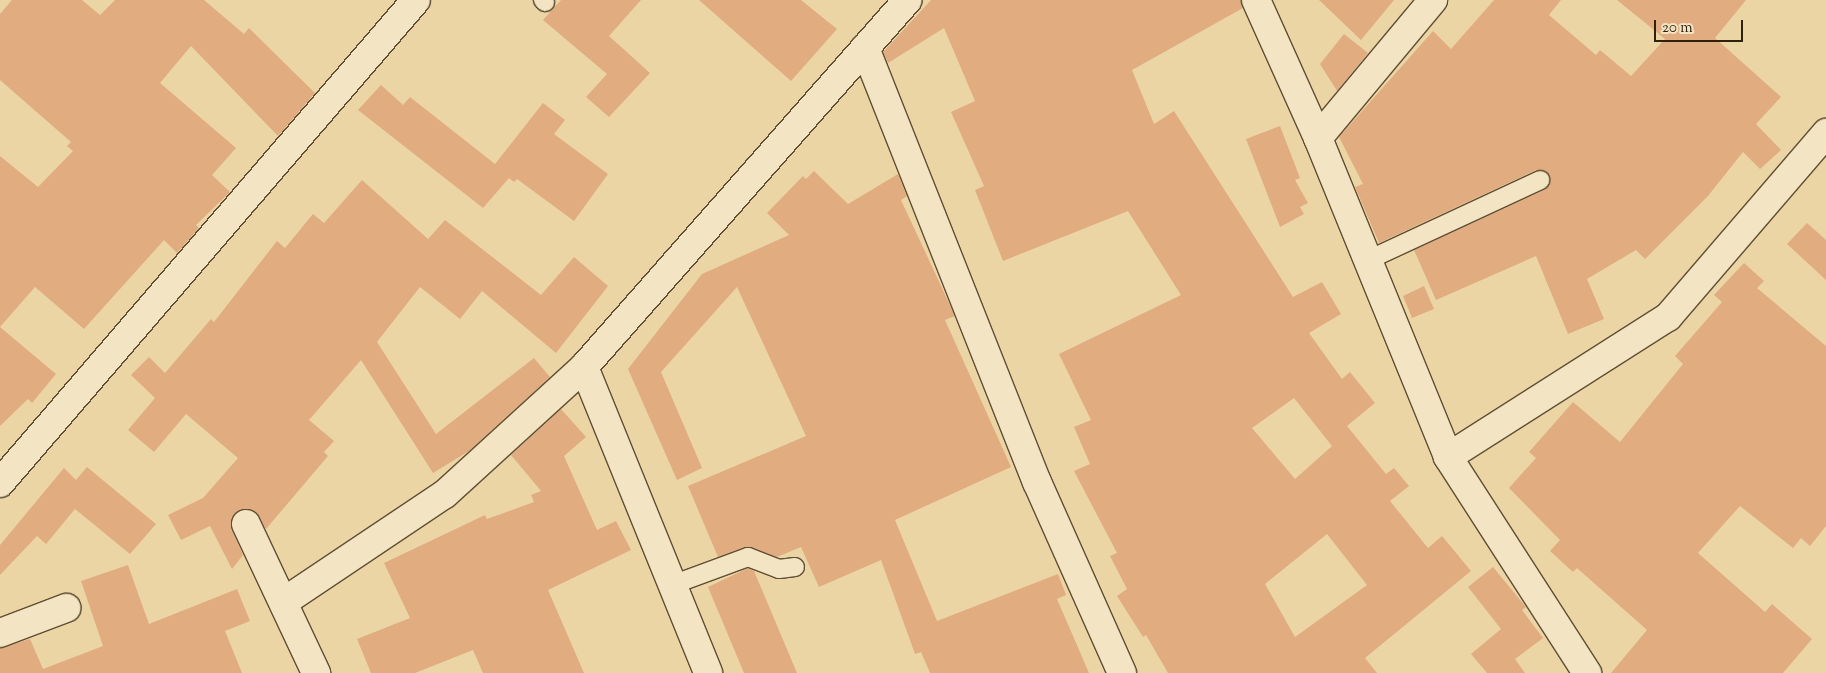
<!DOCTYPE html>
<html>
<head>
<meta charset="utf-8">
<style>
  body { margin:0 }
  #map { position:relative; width:1826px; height:673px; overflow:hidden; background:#ecd5a5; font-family:"Sorts Mill Goudy",serif }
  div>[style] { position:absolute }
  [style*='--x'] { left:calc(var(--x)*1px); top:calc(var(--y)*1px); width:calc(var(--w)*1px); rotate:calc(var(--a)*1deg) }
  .building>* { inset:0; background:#e0ac80 }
  .roads { filter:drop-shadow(1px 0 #5f4e33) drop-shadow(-1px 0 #5f4e33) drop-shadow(0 1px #5f4e33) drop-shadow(0 -1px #5f4e33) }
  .lane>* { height:18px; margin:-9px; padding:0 9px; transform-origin:9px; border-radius:9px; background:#f3e4c4 }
  .street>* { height:28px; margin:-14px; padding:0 14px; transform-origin:14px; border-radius:14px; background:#f3e4c4 }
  span { translate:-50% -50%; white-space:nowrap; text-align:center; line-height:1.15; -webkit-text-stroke:5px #f3e4c4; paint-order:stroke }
  .scale { position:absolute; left:1654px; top:20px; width:89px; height:22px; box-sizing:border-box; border:2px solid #30210d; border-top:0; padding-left:6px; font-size:15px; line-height:18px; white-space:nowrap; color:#30210d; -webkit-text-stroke:4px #f3e4c4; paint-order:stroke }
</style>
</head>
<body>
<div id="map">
  <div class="building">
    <div style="clip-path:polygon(12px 0,82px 0,100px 15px,115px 0,204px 0,244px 34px,249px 28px,315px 93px,278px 136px,191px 46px,160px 83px,236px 148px,212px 175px,230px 192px,196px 225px,199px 228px,177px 253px,164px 240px,84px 329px,35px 287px,0 327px,0 156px,38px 187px,73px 151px,67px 146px,71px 142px,0 80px,0 14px)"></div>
    <div style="clip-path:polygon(561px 0,641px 0,609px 36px,650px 73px,609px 117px,586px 97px,607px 74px,543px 20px)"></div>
    <div style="clip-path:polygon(699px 0,801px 0,837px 29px,791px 81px)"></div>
    <div style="clip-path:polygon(evenodd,931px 0,1241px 0,1243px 8px,1132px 70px,1154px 124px,1174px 111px,1293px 297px,1322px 282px,1341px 314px,1309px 333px,1342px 379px,1350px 372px,1375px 403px,1347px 426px,1386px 474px,1394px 468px,1409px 486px,1390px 501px,1428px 548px,1442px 536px,1471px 571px,1365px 658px,1377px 673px,1168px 673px,1146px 635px,1143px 637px,1117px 596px,1127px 589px,1110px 556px,1117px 553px,1074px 471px,1090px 464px,1074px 427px,1091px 420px,1059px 354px,1181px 295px,1128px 211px,1003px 261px,975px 190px,984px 186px,951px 112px,975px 101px,944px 28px,888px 63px,883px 52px,931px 0,1294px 398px,1332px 446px,1295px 479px,1252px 428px,1294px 398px,931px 0,1327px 534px,1367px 585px,1295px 637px,1265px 584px,1327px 534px)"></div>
    <div style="clip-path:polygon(1319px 0,1394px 0,1361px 40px)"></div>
    <div style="clip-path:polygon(1494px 0,1561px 0,1549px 15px,1596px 55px,1600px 50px,1631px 76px,1665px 39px,1617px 0,1746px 0,1715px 38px,1781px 97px,1756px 124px,1781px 150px,1760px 169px,1743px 152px,1708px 196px,1645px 259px,1636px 250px,1587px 279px,1604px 319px,1568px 334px,1536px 256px,1436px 300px,1414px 250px,1544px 190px,1550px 181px,1546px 172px,1536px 170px,1379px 243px,1355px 187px,1363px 184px,1339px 137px,1433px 31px,1451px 49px)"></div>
    <div style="clip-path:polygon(1344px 34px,1368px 53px,1337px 91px,1320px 64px)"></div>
    <div style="clip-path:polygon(381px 85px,403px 105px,410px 97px,495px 164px,543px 103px,565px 120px,554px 134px,608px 174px,574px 221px,517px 179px,514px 182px,509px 178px,483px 208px,358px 110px)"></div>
    <div style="clip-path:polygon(1280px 126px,1300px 178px,1295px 180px,1308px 203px,1300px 207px,1304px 214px,1280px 227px,1246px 139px)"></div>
    <div style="clip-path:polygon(814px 171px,848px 204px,898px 174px,907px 196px,901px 200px,955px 316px,945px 320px,1011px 467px,895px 520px,937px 621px,1058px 574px,1066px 595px,1057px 599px,1089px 673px,930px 673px,921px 652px,915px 654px,881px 560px,819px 587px,801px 547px,777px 557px,745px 547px,718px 557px,688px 486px,806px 436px,737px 287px,661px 372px,702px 468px,677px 480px,628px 369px,702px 274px,789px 235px,767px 213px,803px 176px,806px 179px)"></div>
    <div style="clip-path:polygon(362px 180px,428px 239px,445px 220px,541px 295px,574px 257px,608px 286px,556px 353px,482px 291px,460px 319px,420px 287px,377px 342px,436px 434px,534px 358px,550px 377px,469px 451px,433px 473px,361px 360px,309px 420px,334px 441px,324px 452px,328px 456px,266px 529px,254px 511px,240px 510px,233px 516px,232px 530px,243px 555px,232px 569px,210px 526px,181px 540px,168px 515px,203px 498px,238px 458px,186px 414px,154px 452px,128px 430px,155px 398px,131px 375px,149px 357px,165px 373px,211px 319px,214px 322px,277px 241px,285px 248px,313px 214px,324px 223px)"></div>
    <div style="clip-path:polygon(1807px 223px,1826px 240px,1826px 280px,1787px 244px)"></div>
    <div style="clip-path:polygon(1744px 263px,1764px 281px,1757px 288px,1826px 346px,1826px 526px,1810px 546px,1801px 538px,1793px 548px,1740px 506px,1698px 553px,1765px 612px,1772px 604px,1812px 639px,1783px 673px,1611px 673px,1647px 630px,1577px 568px,1573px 572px,1550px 551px,1560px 540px,1509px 488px,1536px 458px,1529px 452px,1573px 402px,1620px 442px,1683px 364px,1675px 356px,1722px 302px,1714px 295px)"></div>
    <div style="clip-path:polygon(1424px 286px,1434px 309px,1412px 318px,1403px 296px)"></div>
    <div style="clip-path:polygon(0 327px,56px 374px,32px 403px,28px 399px,0 426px)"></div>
    <div style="clip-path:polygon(561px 409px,586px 437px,564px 456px,597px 530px,616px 521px,631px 550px,548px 590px,584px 673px,483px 673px,473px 650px,415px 673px,371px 673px,357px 639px,410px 618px,384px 563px,485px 515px,487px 519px,534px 502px,531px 495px,541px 491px,511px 455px)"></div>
    <div style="clip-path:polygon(87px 467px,156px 524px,130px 554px,75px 509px,46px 544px,37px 536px,0 575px,0 545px,64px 468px,76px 480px)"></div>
    <div style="clip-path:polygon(128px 565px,149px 624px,237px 589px,250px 621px,225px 631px,242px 673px,0 673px,0 648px,30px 639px,43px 669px,103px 646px,81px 581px)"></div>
    <div style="clip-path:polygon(1493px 567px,1526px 607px,1522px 610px,1543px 638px,1515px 659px,1525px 673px,1487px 673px,1471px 654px,1501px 629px,1468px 587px)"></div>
    <div style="clip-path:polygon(748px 568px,754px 571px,797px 673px,744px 673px,708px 587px)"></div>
  </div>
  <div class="roads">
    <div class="lane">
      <div style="--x:543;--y:0;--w:3;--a:45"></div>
      <div style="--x:1368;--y:260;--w:190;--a:-24.9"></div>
      <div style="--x:672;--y:585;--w:81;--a:-20.2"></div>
      <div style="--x:748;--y:557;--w:33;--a:21"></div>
      <div style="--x:779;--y:569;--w:16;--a:-7"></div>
    </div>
    <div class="street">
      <div style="--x:1256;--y:0;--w:151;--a:65.8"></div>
      <div style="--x:1318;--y:138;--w:344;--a:67.8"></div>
      <div style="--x:1448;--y:457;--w:257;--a:57.2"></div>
      <div style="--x:865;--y:48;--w:467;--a:68.4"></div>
      <div style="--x:1037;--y:482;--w:209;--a:66"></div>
      <div style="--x:1318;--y:138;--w:180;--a:-50.2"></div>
      <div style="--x:584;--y:367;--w:330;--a:67.9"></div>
      <div style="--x:1448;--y:457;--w:261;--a:-32.5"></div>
      <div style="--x:1668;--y:317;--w:243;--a:-49.3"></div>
      <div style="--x:0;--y:483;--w:637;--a:-49.26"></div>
      <div style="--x:246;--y:524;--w:165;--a:64.8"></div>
      <div style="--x:285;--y:601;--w:192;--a:-33.8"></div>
      <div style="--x:445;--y:494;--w:188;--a:-42.4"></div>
      <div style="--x:584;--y:367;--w:489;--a:-48.6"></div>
      <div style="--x:0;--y:633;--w:71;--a:-20.7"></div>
    </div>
  </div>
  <div class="scale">20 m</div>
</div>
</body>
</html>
